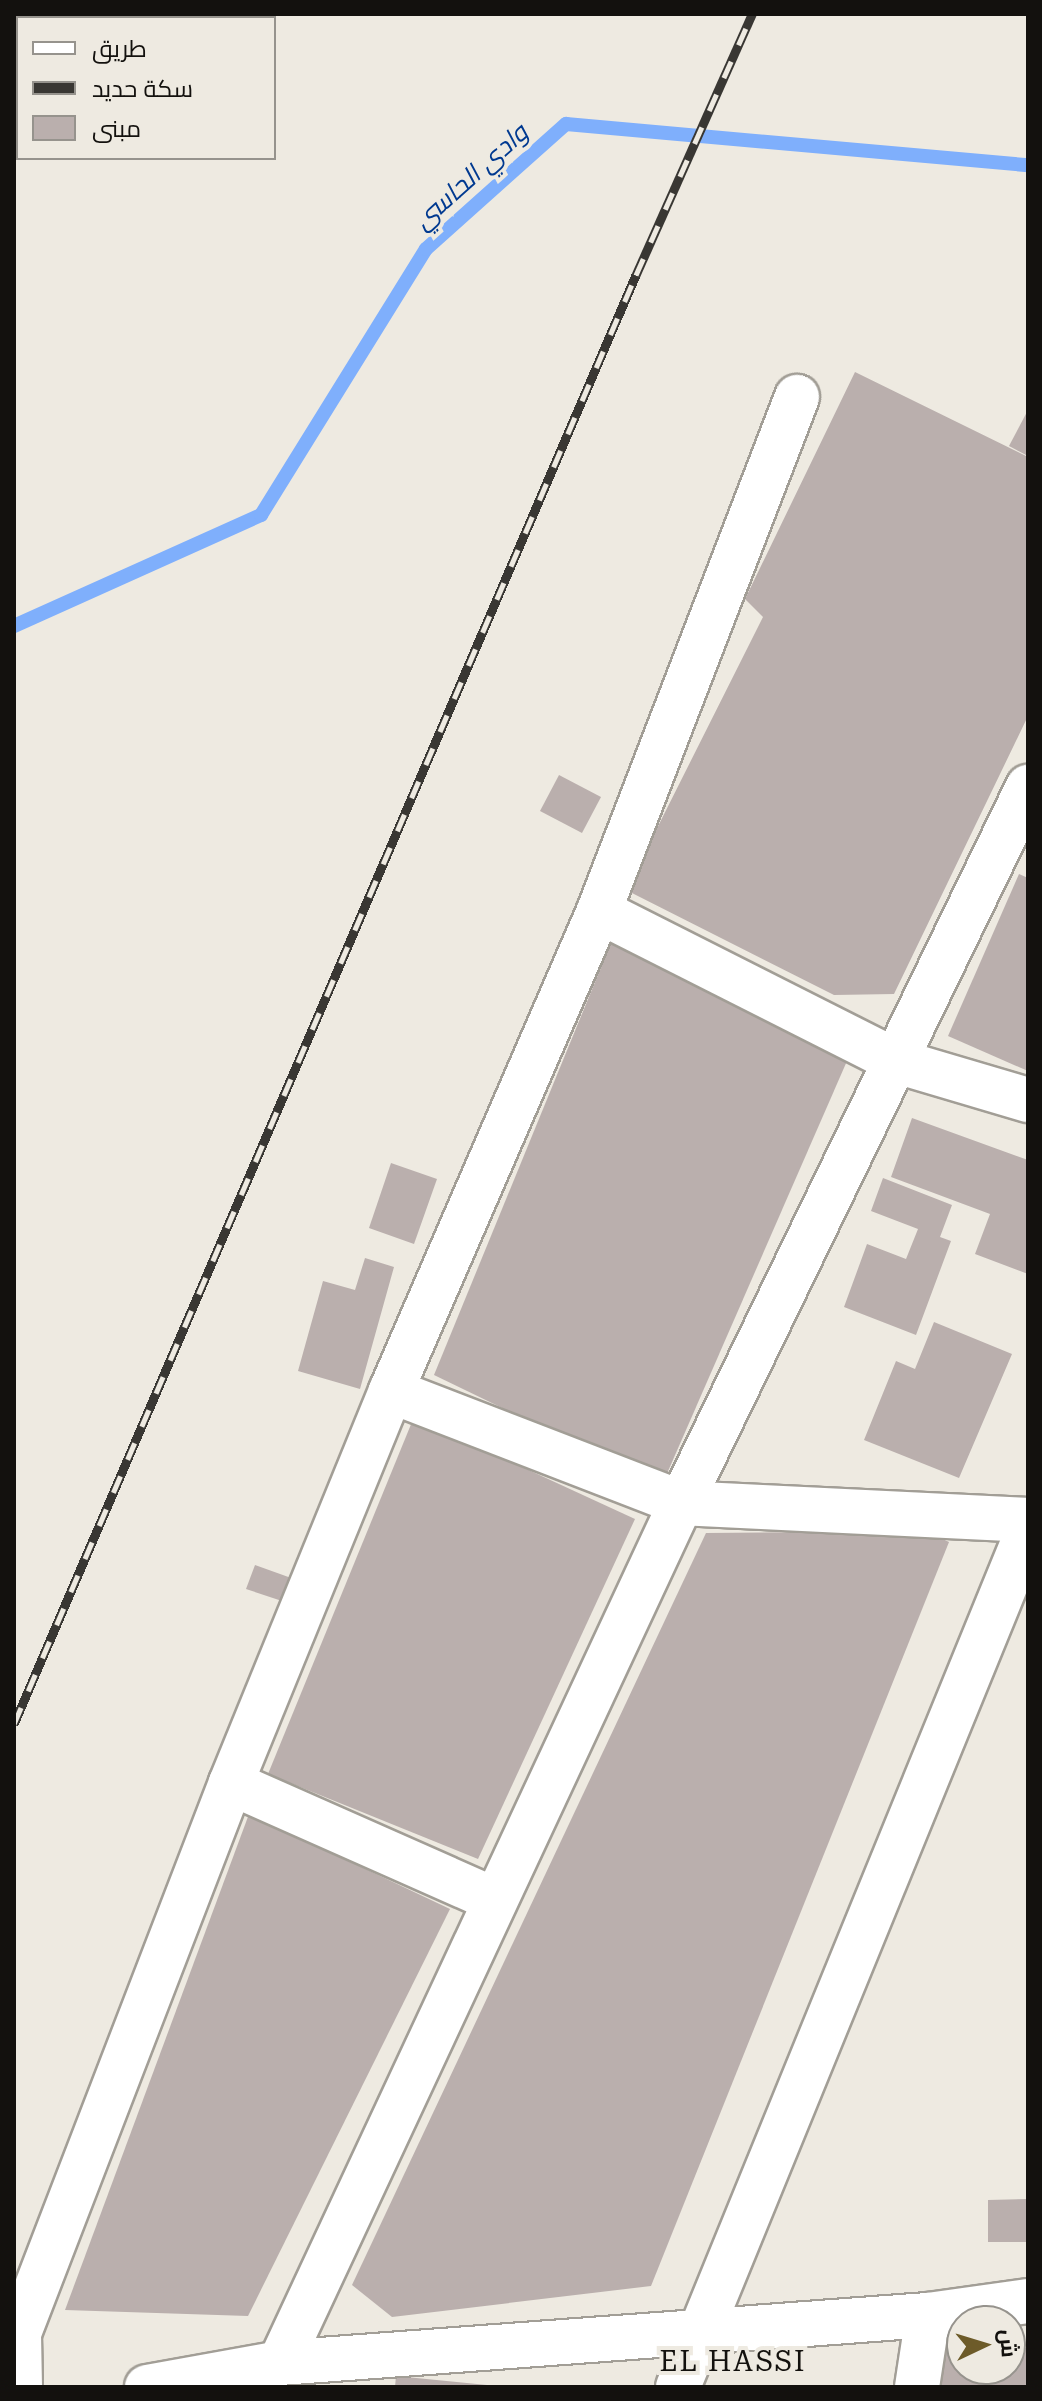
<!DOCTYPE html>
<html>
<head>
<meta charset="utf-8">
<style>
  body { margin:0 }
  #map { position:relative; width:1042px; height:2401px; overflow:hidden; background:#eeeae1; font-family:"Roboto Serif",Cairo,serif }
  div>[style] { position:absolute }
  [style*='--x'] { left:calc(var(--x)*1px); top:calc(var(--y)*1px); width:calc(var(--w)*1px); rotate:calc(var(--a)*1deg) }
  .stream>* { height:14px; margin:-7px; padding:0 7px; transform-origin:7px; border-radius:7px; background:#7faffc }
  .building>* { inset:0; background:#baafad }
  .roads { filter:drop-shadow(2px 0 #a29e96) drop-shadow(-2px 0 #a29e96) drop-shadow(0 2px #a29e96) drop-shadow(0 -2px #a29e96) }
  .minor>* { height:44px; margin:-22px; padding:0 22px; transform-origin:22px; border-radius:22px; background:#fff }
  .rail>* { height:9px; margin-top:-4.5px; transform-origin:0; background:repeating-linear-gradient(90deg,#eeeae1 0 18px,#393733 0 36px); box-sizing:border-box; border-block:2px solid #393733 }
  span { translate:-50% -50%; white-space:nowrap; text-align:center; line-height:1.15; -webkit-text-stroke:8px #eeeae1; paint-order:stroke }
  .water-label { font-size:26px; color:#003990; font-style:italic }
  .quarter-label { font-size:28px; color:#13110e; letter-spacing:2px }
  .frame { position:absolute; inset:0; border:16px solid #13110e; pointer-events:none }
  .legend { position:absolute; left:16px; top:16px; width:260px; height:144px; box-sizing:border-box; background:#eeeae1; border:2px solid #96938d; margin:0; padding:10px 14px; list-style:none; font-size:24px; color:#13110e }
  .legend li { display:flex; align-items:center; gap:16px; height:40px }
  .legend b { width:40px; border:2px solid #96938d }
  .north { position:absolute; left:946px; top:2305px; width:80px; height:80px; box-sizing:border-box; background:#eeeae1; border:2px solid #96938d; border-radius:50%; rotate:86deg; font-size:22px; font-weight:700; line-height:32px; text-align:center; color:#13110e }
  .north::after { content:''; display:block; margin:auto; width:28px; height:36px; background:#6d5b29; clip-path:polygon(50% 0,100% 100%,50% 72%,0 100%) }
</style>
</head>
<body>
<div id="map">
  <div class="stream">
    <div style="--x:14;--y:626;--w:271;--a:-24.2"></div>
    <div style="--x:261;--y:515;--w:313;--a:-58.2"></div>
    <div style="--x:426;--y:249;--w:188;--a:-41.8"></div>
    <div style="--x:566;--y:124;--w:464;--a:5.1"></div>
  </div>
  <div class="building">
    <div style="clip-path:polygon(855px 372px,1028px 457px,1028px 716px,894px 994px,834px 995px,626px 890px,763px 617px,745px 599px)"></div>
    <div style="clip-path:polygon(1028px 410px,1028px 456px,1009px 446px)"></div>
    <div style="clip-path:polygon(559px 775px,601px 797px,582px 833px,540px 811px)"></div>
    <div style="clip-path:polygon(1019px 874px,1028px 878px,1028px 1071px,948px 1036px)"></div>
    <div style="clip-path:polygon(611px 943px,847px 1061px,662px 1485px,434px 1375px)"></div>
    <div style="clip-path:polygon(912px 1118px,1028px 1160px,1028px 1274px,975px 1254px,990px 1214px,891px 1177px)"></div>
    <div style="clip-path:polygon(391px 1163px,437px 1179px,414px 1244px,369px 1228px)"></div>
    <div style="clip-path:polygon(883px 1178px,952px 1205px,940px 1237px,951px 1241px,916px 1335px,844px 1307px,867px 1244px,906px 1259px,918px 1229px,871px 1211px)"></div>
    <div style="clip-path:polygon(365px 1258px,394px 1267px,360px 1389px,298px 1371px,323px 1281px,355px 1290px)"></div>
    <div style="clip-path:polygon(934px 1322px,1012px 1354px,959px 1478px,864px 1440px,896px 1361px,915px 1369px)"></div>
    <div style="clip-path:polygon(414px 1417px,635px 1519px,478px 1859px,268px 1774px)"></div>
    <div style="clip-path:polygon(926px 1531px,949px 1542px,651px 2286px,392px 2317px,352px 2285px,706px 1533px)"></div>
    <div style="clip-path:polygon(255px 1565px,294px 1579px,285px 1602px,246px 1589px)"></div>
    <div style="clip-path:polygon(249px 1814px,450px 1909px,248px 2316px,65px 2310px)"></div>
    <div style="clip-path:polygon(1028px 2199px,1028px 2242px,988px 2242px,988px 2200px)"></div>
    <div style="clip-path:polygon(934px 2348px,962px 2348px,962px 2369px,1010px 2369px,1010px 2348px,1028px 2348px,1028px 2387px,935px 2387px)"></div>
    <div style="clip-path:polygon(396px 2376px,487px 2385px,487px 2387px,395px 2387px)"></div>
  </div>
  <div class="roads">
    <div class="minor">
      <div style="--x:599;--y:911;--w:333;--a:26.8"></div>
      <div style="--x:896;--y:1061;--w:138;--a:16.5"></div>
      <div style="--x:391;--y:1391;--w:311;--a:21.1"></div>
      <div style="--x:681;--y:1503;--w:347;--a:2.8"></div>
      <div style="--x:231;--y:1783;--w:289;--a:23.9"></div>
      <div style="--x:280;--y:2363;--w:949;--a:-65"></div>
      <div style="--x:681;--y:1503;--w:796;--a:-64.14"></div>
      <div style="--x:20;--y:2387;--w:54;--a:-91.1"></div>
      <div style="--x:19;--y:2333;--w:589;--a:-68.92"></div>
      <div style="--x:231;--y:1783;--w:423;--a:-67.8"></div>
      <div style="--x:391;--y:1391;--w:523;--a:-66.57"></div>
      <div style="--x:599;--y:911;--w:551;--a:-68.93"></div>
      <div style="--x:147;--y:2387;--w:135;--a:-10.2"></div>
      <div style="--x:280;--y:2363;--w:650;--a:-4.24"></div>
      <div style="--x:928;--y:2315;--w:101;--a:-8"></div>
      <div style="--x:678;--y:2387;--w:926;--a:-67.78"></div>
      <div style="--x:917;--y:2387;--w:73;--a:-81.3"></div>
    </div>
  </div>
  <div class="rail">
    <div style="--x:14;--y:1724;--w:1577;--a:-66.77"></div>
    <div style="--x:636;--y:275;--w:286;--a:-66"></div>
  </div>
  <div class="water-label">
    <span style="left:471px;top:177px;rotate:-42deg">وادي الحاسي</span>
  </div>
  <div class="quarter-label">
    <span style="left:733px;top:2362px">EL HASSI</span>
  </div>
  <div class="frame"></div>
  <ul class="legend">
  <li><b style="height:10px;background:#fff"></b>طريق</li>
  <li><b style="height:10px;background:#393733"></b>سكة حديد</li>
  <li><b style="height:22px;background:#baafad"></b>مبنى</li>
  </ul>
  <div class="north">ش</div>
</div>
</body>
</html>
